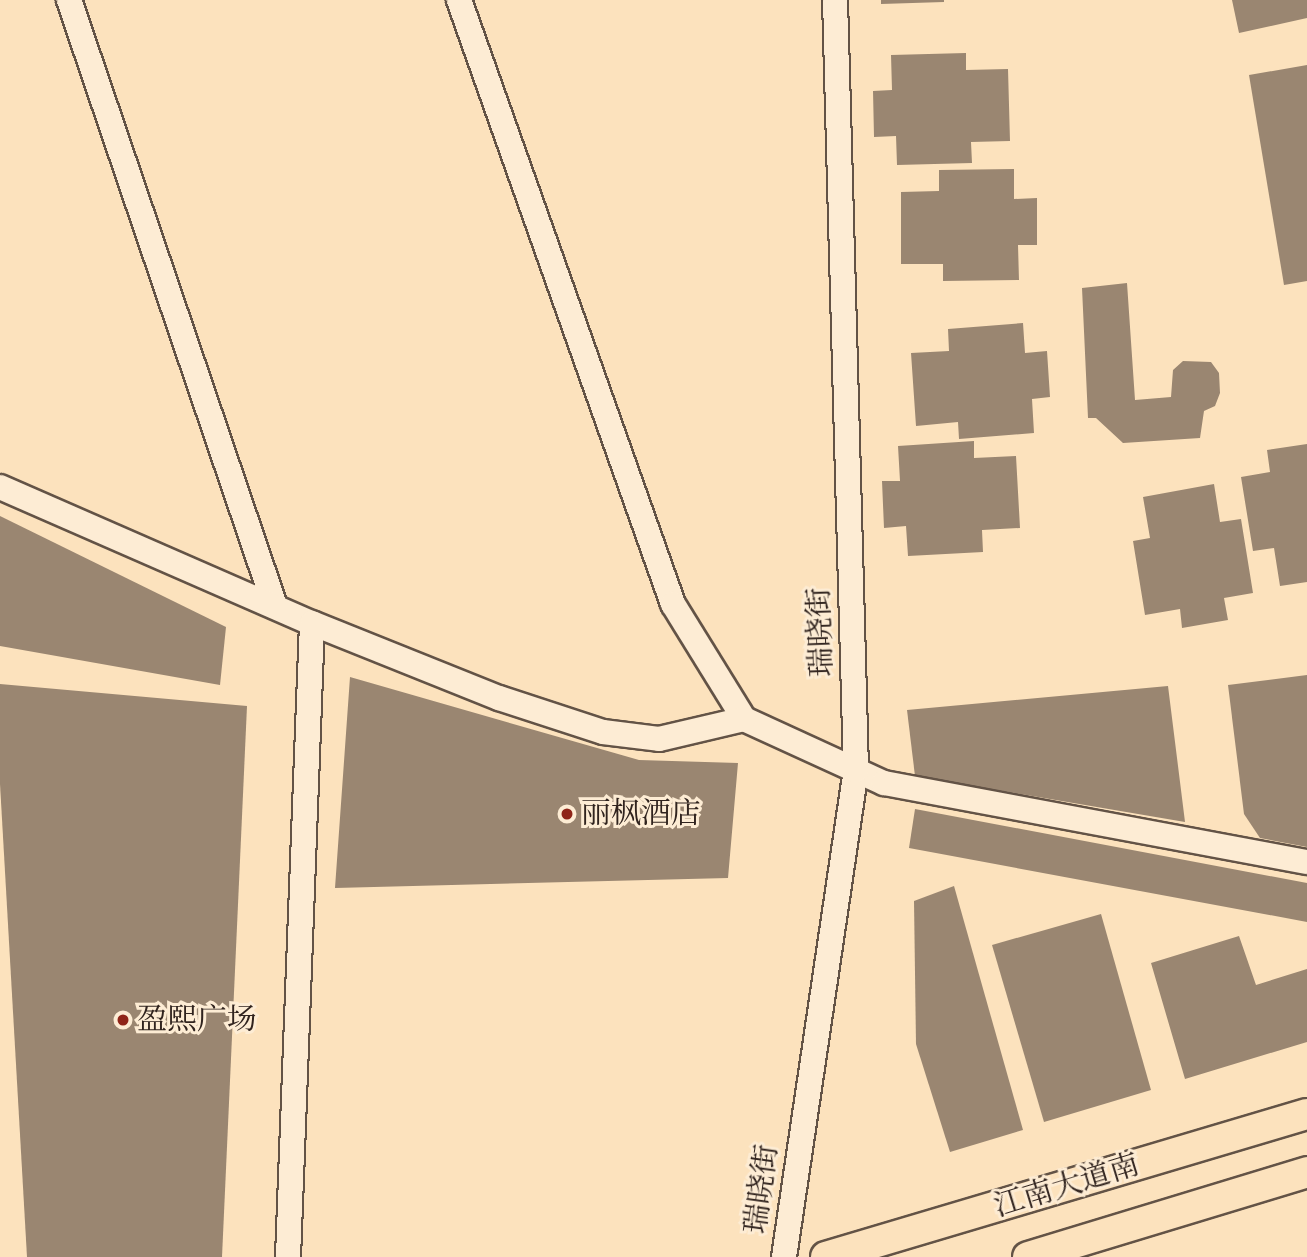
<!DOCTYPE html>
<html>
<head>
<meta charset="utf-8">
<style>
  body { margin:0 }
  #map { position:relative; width:1307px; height:1257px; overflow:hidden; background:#fce2bd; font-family:Cardo,"Noto Serif SC",serif }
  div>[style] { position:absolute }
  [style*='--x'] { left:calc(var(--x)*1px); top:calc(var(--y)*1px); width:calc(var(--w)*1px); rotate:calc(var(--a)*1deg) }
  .building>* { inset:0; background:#9a8671 }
  .roads { filter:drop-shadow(2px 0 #635346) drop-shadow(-2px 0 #635346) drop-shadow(0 2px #635346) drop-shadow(0 -2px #635346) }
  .minor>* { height:24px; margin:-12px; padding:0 12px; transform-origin:12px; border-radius:12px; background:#fdecd4 }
  .major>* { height:30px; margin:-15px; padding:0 15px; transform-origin:15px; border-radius:15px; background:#fce2bd }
  .dots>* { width:19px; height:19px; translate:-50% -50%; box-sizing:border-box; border:4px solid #fdecd4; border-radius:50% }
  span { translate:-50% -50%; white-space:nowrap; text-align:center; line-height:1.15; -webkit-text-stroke:6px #fdecd4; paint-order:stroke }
  .street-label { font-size:30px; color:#30231e }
  .poi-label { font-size:30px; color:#30231e }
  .left { translate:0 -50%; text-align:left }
</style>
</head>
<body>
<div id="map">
  <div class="building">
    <div style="clip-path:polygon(881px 0,944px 0,944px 2px,881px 4px)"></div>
    <div style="clip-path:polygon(1232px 0,1307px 0,1307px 18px,1239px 33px)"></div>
    <div style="clip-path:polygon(966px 53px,966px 70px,1008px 69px,1010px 141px,971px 142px,972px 163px,897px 165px,896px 136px,874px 137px,873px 91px,892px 90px,891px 55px)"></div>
    <div style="clip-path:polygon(1307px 65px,1307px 281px,1284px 285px,1249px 75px)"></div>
    <div style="clip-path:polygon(1014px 169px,1014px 199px,1037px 198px,1037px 245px,1018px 245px,1019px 280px,943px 281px,943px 264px,901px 264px,901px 192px,939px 191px,939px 170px)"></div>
    <div style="clip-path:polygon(1127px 283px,1135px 400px,1171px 397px,1173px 370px,1183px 361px,1211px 362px,1219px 373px,1220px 393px,1215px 406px,1204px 411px,1200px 438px,1123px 443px,1096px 418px,1088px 418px,1082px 288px)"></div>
    <div style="clip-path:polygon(1023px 323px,1025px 353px,1047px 351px,1050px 397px,1032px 399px,1034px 433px,959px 439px,958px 422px,916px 426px,911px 353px,949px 351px,948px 329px)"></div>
    <div style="clip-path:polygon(974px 441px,974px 458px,1016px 456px,1020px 528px,982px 530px,983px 552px,908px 556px,906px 526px,884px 528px,882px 481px,900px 481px,898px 446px)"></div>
    <div style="clip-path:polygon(1307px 444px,1307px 582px,1280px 586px,1274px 548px,1253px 551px,1241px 477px,1270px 472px,1267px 450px)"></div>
    <div style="clip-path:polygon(1214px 484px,1220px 522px,1241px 519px,1253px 593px,1224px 598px,1228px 620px,1182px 628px,1180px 609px,1145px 615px,1133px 541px,1150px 538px,1143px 497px)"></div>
    <div style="clip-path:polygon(0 516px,226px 627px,220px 685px,0 646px)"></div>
    <div style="clip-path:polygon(1307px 675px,1307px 847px,1260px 838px,1244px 814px,1228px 685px)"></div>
    <div style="clip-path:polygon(350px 677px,639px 760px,738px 763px,728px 878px,335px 888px)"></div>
    <div style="clip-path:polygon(0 684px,247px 706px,222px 1257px,27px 1257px,0 784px)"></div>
    <div style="clip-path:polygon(1168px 686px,1185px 822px,915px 776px,907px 710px)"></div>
    <div style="clip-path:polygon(915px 809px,1307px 883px,1307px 922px,909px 848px)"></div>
    <div style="clip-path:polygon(954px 886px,1023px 1130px,950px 1152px,916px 1044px,914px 901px)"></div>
    <div style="clip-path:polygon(1101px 914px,1151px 1090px,1044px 1122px,992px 945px)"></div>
    <div style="clip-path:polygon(1239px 936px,1256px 985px,1307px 969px,1307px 1042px,1185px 1079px,1151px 963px)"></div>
  </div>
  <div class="roads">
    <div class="minor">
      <div style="--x:69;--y:0;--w:640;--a:71.23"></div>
      <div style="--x:459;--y:0;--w:641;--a:70.49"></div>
      <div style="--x:673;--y:604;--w:135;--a:58.3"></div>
      <div style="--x:744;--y:719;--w:154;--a:24.6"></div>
      <div style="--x:884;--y:783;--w:430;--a:10.6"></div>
      <div style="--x:0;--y:487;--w:340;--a:23.6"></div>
      <div style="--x:312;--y:623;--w:201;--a:21.9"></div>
      <div style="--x:499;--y:698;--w:109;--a:18.1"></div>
      <div style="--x:603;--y:732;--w:56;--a:7.1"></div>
      <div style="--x:659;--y:739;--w:87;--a:-13.2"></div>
      <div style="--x:288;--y:1257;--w:634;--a:-87.83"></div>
      <div style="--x:784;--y:1257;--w:492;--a:-81.6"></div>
      <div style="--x:856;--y:770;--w:770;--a:-91.56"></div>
    </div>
    <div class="major">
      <div style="--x:826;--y:1257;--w:502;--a:-16.56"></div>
      <div style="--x:1028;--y:1257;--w:292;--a:-16.9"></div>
    </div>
  </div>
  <div class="dots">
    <div style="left:567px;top:814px;background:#8f2418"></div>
    <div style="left:123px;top:1020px;background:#8f2418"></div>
  </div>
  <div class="street-label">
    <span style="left:821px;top:632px;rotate:-92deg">瑞晓街</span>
    <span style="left:1067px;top:1186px;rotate:-17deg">江南大道南</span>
    <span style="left:762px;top:1189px;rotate:-82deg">瑞晓街</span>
  </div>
  <div class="poi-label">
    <span class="left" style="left:581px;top:814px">丽枫酒店</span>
    <span class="left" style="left:137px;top:1020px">盈熙广场</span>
  </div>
</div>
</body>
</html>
